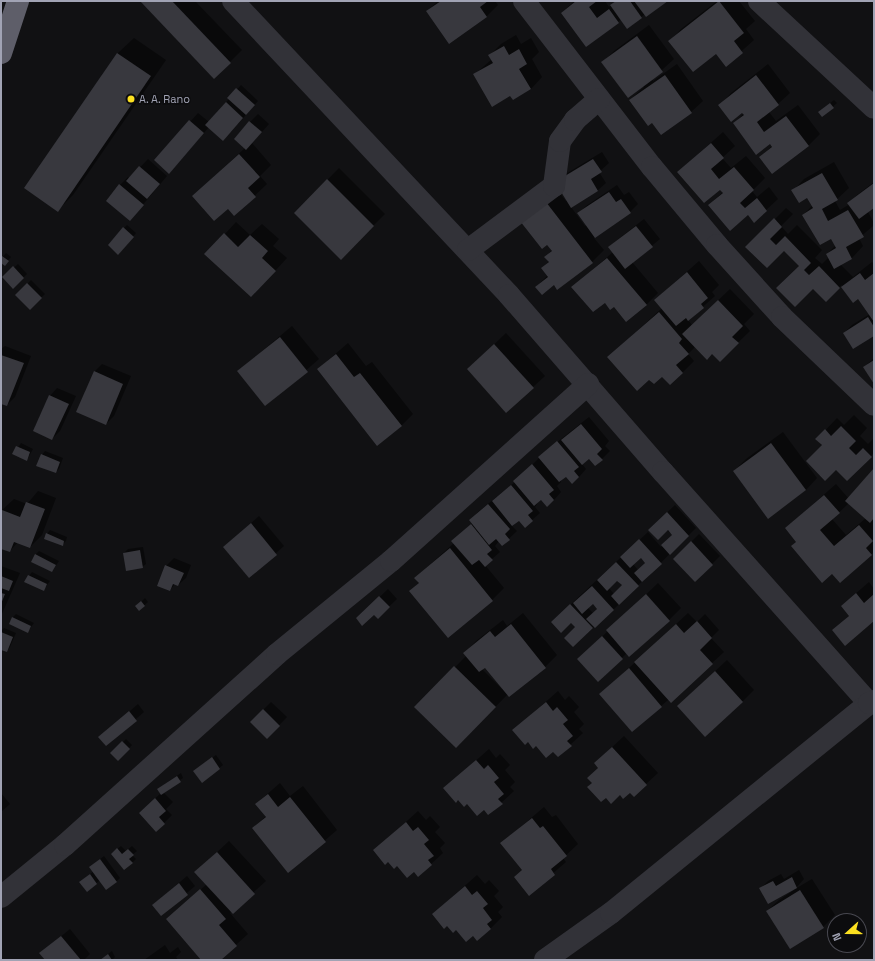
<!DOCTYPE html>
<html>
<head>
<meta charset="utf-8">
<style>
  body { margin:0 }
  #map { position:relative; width:875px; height:961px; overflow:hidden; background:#111113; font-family:"Space Grotesk",sans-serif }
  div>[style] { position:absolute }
  .shadow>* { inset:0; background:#0007 }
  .building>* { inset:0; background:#38383e }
  .minor>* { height:22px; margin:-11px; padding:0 11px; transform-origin:11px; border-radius:11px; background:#323238 }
  .highway>* { height:22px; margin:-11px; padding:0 11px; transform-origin:11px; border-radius:11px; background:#5e5e69 }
  .dots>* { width:11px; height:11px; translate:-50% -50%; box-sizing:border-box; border:2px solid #0c0c0e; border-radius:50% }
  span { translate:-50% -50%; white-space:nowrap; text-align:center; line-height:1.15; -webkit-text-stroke:3px #0c0c0e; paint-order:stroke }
  .poi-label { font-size:11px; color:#a1a3b4 }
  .left { translate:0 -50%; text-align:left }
  .frame { position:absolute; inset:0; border:2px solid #a1a3b4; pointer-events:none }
  .north { position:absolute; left:827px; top:913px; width:40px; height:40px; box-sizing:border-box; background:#0c0c0e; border:1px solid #484850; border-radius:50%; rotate:249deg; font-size:11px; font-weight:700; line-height:16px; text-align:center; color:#a1a3b4 }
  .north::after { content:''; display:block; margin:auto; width:14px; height:18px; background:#fce020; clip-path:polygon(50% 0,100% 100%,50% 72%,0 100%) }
</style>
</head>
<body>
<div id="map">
  <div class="shadow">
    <div style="clip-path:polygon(141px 1px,195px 1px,242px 50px,214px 78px)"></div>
    <div style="clip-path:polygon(438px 1px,495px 1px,498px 5px,486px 17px,427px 11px)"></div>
    <div style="clip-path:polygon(574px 1px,605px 1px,609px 7px,616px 1px,667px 1px,645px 14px,627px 28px,621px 19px,618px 22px,562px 13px)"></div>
    <div style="clip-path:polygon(717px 1px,739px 1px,755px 21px,746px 29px,754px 40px,726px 65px,716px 53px,670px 41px,681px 29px)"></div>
    <div style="clip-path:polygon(649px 25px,674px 59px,652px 79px,653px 81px,677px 64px,703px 101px,691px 112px,652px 122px,630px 100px,644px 87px,603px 62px,614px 51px)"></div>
    <div style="clip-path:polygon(516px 35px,521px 44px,531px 38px,539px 52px,532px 59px,542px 77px,531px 89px,510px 95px,474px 75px,492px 59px,490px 55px,501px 44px)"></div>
    <div style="clip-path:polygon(134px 38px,166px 60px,73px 195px,58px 210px,26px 188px,118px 53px)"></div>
    <div style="clip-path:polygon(768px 64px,790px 93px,769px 112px,776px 121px,798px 105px,820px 134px,808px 146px,761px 157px,772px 146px,770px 143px,734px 124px,744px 113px,720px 105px,731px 93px)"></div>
    <div style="clip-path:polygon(241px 85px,258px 101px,231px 132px,209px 127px,177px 164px,156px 160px,198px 113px,209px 122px)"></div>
    <div style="clip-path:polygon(834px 100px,837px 103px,822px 116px,823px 109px)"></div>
    <div style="clip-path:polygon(258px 114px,269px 124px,252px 143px,271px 165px,260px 176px,267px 184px,234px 215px,228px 207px,193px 196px,245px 148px,250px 122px)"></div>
    <div style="clip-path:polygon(723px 132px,735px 146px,722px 158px,731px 168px,746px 156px,765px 178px,752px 191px,757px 197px,769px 187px,778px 199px,754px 221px,748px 214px,709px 205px,723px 192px,720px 188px,678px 172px)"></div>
    <div style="clip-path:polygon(602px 152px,609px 163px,599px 172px,606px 183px,598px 190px,571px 207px,585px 226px,587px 225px,579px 213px,586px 206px,617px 185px,624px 195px,629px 192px,638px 204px,630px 212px,594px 238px,604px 250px,592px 262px,554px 284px,536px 287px,548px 275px,543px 268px,549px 261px,546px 257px,552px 250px,522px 221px,558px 191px,566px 201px,567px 200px,564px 175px)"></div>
    <div style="clip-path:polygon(148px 159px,167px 176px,130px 220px,120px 185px,128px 177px,129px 179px)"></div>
    <div style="clip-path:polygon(834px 162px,849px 188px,835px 201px,840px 210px,850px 204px,849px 203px,857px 195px,874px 182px,874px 207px,868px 212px,874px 223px,874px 228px,873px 226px,859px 238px,863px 246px,852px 258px,840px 264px,853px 277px,872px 262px,874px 264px,874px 335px,844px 333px,852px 325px,870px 314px,858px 298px,853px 301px,842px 285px,826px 301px,800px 266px,784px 250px,747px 247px,786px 208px,793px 214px,781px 226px,788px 234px,797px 225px,822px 250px,815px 258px,822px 264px,829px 257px,827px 254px,836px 245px,831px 237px,803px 215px,813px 205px,808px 197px,793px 191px,804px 179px)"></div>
    <div style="clip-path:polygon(339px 168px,385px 214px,341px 258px,295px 213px)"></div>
    <div style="clip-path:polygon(644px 219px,660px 239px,632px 262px,658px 293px,646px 305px,614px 306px,573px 287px,613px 252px,609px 247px,617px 240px)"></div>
    <div style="clip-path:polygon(236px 222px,250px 235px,262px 224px,279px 239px,273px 246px,287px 258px,263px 284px,225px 234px)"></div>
    <div style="clip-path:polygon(127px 225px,136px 233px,122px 250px,124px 228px)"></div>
    <div style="clip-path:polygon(6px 253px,11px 257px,5px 264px,1px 261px,1px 259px)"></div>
    <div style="clip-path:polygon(699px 261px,719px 285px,712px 292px,715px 296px,688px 320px,692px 325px,730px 289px,754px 314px,744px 324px,750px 331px,720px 360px,712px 353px,695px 347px,688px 354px,694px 361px,682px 373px,650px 378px,609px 357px,662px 308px,655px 300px)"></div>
    <div style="clip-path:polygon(18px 264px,27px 274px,13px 288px,3px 278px)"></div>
    <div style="clip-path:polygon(31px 280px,45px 294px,30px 308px,17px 295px)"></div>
    <div style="clip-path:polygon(292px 326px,319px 359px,266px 405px,238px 371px)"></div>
    <div style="clip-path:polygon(506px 333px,545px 376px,533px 387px,480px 358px)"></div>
    <div style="clip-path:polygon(348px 343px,366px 366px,372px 362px,413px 414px,401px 426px,318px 369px)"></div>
    <div style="clip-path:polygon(5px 346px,31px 356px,15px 397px,7px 405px,1px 403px,1px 349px)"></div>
    <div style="clip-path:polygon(874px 358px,874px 382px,864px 367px)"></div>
    <div style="clip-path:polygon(102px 364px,131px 376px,114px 416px,106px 424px,94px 372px)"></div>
    <div style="clip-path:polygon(57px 388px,76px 396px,60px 431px,52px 439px,50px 396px)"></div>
    <div style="clip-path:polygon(854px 415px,867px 428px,860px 436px,868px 444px,874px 438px,874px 453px,847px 480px,817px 439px,837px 418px,844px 425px)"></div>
    <div style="clip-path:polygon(589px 417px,609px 441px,605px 446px,610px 451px,602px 459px,589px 458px,582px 464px,586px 469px,579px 477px,566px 475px,560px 480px,561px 482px,557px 486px,561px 492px,554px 500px,541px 498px,535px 507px,540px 513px,532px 520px,519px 519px,512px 526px,517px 531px,502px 545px,499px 541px,495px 546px,500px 552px,485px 565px,504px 588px,492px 600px,419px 583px,415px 578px,454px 543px,452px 541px,472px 523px,470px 520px,478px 512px,515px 482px,547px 450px)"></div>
    <div style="clip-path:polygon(783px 432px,817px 478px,806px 490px,734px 471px,746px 459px)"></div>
    <div style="clip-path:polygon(21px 443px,33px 449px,27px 460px,14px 454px)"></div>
    <div style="clip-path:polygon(45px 451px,63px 458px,59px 469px,55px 472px,42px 455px)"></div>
    <div style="clip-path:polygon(evenodd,874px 470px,874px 552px,841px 582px,797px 541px,786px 528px,836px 484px,849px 499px,874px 470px,849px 503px,866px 518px,846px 535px,832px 519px,849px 503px)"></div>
    <div style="clip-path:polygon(38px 491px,56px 498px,42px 535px,30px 547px,18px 542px,10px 551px,1px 548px,1px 511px,14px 499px,27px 504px)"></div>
    <div style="clip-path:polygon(evenodd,675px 505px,696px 528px,614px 609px,573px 646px,576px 627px,571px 621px,552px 622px,648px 532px,661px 547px,673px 535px,657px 522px,675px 505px,641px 557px,646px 562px,638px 570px,633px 564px,641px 557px,675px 505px,617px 579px,623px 585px,614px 594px,609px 588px,617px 579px,675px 505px,593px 603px,598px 609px,593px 613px,588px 608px,593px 603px)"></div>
    <div style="clip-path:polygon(259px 516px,284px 546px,249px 577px,224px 547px)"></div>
    <div style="clip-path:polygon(50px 530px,67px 537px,66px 541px,62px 545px,47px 534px)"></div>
    <div style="clip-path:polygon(699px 534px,720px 556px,695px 581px,674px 559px)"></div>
    <div style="clip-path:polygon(143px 547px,146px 564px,142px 567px,124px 553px,128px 549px)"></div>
    <div style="clip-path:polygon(39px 551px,59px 561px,52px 571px,35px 555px)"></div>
    <div style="clip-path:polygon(174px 558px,191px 565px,186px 578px,178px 585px,175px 584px,170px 590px,166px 566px)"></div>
    <div style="clip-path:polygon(1px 566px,20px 573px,1px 616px)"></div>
    <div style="clip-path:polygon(32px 572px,50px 581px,43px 590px,29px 576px)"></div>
    <div style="clip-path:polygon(869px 582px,874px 589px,874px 620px,834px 630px,850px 615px,854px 595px)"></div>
    <div style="clip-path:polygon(658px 583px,681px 608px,669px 620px,627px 653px,598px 681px,586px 652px)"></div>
    <div style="clip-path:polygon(388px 589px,397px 599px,378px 617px,374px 613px,365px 611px)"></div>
    <div style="clip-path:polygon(145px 598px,148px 602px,139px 610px,140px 603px)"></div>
    <div style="clip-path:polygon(evenodd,523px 613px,557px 655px,545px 667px,508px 694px,456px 747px,416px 707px,467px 655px,465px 653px,476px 641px,503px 620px,507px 626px,523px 613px,485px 666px,503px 688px,502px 689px,482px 669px,485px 666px)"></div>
    <div style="clip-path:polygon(688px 613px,697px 622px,705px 614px,719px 630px,711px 638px,724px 652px,712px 663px,661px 706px,601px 694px)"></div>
    <div style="clip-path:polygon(16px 614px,34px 623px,27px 632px,12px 618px)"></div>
    <div style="clip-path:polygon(4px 628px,16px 633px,10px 647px,7px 651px,1px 649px,1px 631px)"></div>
    <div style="clip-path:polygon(727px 660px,754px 690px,742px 702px,678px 706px)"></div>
    <div style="clip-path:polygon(558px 691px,565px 700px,569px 696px,579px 707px,574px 712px,584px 724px,579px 729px,583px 733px,558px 756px,553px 751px,528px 741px,514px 730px)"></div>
    <div style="clip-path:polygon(271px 702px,287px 717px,267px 738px,251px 722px)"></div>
    <div style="clip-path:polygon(138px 704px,144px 712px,106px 745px,100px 737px)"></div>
    <div style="clip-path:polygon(624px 736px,658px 773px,634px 795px,630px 791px,606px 796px,593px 782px,607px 752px)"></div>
    <div style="clip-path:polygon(126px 739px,132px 745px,118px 760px,112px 753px)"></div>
    <div style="clip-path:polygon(489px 749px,496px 758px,500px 754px,510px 765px,505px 770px,515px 782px,510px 787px,514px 791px,489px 814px,484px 809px,467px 803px,445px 788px)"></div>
    <div style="clip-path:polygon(216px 755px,223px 765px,202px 782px,198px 768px)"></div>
    <div style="clip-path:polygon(181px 773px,183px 778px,163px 792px,173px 802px,166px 809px,172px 815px,157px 830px,148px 805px,161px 793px,158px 789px,162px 786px)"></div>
    <div style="clip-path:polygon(280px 783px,290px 796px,303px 786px,337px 830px,288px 872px,253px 828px,266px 816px,256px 804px)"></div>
    <div style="clip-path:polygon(1px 793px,10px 804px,1px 812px)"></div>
    <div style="clip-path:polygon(544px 807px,552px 817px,556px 815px,578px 844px,563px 858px,566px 862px,529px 894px,523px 869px,502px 843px)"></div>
    <div style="clip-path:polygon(418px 811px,426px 820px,430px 816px,440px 827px,435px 832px,445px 843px,440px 848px,443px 853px,418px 876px,414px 870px,388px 861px,375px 850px)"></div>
    <div style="clip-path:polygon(229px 841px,266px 881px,230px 913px,248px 934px,219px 960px,202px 960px,167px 919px,207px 884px,196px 872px)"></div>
    <div style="clip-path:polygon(121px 846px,126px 851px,132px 846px,137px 851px,132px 855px,136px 859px,132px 863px,116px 850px)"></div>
    <div style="clip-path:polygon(104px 856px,120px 878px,116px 882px,100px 880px,87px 891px,84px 879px,94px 871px,94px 864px)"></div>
    <div style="clip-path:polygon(799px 870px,804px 879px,795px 889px,812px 879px,835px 915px,823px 927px,767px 911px,779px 900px,794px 890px,793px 889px,761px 888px,768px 881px,781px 874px,784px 879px)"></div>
    <div style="clip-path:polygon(477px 875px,485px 884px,489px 880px,499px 891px,494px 896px,503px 907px,498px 912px,502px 917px,490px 929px,473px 934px,447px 925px,433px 914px)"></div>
    <div style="clip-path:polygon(187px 876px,195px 886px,161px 915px,153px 905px)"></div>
    <div style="clip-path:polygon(70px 929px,90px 954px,84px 960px,46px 960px,41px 953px)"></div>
    <div style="clip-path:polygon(165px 945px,170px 953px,178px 947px,181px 952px,176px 957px,178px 960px,144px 960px)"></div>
    <div style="clip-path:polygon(112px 951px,115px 957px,112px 960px,100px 960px)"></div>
  </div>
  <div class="building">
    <div style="clip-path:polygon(140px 1px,172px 1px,231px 63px,214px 79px)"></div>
    <div style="clip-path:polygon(441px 1px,488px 1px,480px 7px,487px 17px,449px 44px,426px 11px)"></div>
    <div style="clip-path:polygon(576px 1px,597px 1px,589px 7px,597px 18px,609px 9px,619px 23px,586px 47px,561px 13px)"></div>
    <div style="clip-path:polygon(616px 1px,630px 1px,642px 18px,627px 29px,610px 5px)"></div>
    <div style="clip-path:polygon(634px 1px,668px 1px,646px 17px)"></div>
    <div style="clip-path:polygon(719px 1px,744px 33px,734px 41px,743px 53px,726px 67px,716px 54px,693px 72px,668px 41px)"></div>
    <div style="clip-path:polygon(637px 36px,663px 72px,628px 98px,601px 62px)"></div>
    <div style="clip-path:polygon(504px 46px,509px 55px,519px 49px,527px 64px,519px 69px,531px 89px,513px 100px,510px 96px,492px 107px,473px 74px,493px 63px,488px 55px)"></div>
    <div style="clip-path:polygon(117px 53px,151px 76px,58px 212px,24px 188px)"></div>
    <div style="clip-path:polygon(665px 75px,692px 113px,661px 135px,652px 123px,648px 126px,629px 100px)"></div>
    <div style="clip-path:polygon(756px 75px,779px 105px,757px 122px,764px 132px,786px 116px,809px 146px,772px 174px,759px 157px,772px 147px,770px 144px,756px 155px,733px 123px,744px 115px,742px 113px,731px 122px,718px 105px)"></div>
    <div style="clip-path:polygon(236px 88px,255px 105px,246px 115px,227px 98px)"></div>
    <div style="clip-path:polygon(226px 102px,243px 118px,223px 141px,205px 125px)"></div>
    <div style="clip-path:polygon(830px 103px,834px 108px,822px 117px,818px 112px)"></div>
    <div style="clip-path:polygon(189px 120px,204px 133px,169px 174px,154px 160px)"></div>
    <div style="clip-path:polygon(249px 121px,262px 132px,246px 150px,234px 139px)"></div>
    <div style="clip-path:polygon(711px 143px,724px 158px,711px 169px,719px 179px,734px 167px,754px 190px,740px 203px,745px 208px,757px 198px,767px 211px,754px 223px,748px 215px,730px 231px,708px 205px,723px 193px,720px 190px,704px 203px,677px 172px)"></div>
    <div style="clip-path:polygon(239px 154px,260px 177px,248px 188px,256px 197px,234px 216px,228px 209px,214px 221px,192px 196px)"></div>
    <div style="clip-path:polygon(593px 159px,602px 172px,591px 179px,598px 191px,571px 208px,555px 182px)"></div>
    <div style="clip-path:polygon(139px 166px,160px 184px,147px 199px,126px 181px)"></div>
    <div style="clip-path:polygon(822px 173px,838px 200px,822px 209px,828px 221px,848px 210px,864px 237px,846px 247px,852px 259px,834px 269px,826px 254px,836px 248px,831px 239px,820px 245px,802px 215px,813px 208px,807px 198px,799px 203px,791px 190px)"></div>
    <div style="clip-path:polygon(327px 179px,374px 226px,341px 260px,294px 213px)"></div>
    <div style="clip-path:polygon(874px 183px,874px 208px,859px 219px,847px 203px)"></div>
    <div style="clip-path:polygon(119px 184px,144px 205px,130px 221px,106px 201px)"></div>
    <div style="clip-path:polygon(609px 192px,616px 202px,621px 199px,631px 213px,595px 238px,577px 213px)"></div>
    <div style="clip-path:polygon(546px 202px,593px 263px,557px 290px,554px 285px,542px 295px,535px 287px,548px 277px,541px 268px,549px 262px,544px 257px,552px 251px,547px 245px,542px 249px,520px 221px)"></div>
    <div style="clip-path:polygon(774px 218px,782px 227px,770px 239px,776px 245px,785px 236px,811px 263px,804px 270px,809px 275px,819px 266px,840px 288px,826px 302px,813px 289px,795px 307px,776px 288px,799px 266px,784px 251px,767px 268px,745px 247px)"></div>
    <div style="clip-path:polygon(636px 226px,653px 247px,625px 269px,608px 247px)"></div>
    <div style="clip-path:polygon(123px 227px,134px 237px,118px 255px,108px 245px)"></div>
    <div style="clip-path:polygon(224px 233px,238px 247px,250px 235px,268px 251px,262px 258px,276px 271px,251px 297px,204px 254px)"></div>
    <div style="clip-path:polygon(2px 256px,9px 261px,5px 266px,1px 263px)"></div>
    <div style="clip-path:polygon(607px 258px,647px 305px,626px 322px,614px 307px,610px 310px,605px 303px,593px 312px,571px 287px)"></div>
    <div style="clip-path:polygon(13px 266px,24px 278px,13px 289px,2px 277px)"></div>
    <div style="clip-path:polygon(687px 272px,708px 298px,701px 304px,704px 308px,688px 321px,686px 318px,676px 326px,654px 300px)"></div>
    <div style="clip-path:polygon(860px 273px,865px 280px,874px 273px,874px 322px,858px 299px,853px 303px,841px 287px)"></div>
    <div style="clip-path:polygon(27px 283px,42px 298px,30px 310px,15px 295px)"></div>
    <div style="clip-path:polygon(718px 300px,743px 326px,732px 337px,739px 343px,720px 362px,712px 354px,707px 360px,682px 334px)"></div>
    <div style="clip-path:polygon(659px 312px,682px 339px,679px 343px,689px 354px,676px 365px,683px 373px,670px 385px,662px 377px,654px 384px,649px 380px,637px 391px,607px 357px)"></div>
    <div style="clip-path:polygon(868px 317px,874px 327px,874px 336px,853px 349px,843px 333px)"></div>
    <div style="clip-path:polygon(280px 337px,308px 372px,265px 406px,237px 371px)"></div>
    <div style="clip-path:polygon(494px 344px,534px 388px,506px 413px,467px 369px)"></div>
    <div style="clip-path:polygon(336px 354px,354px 377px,360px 373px,402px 426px,377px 446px,317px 369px)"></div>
    <div style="clip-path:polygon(1px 355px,24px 363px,7px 406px,1px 404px)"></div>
    <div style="clip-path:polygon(874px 360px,874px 384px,863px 367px)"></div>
    <div style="clip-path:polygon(94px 371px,123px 384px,106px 425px,76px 412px)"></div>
    <div style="clip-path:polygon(49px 395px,69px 404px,52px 440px,33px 431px)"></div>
    <div style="clip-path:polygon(581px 424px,602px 449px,597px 454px,603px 460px,595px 466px,589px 459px,582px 465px,561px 440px)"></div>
    <div style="clip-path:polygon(841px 426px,856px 441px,849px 448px,856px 455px,863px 448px,872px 457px,847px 481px,836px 470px,825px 481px,806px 461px,822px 445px,815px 439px,825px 429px,831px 436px)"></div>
    <div style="clip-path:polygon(557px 441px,579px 467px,574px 471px,579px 477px,572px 484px,566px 477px,559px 482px,538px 457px)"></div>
    <div style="clip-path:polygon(771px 443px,806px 490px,768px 519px,733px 471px)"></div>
    <div style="clip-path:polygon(16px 446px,30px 452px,27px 461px,12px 454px)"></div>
    <div style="clip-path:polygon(41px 454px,60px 462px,56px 473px,36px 466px)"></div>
    <div style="clip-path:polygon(532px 464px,554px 490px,549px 494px,554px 500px,547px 507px,541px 500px,534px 506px,513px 481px)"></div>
    <div style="clip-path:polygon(874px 468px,874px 518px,870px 523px,845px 501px)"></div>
    <div style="clip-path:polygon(511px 485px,533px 511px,528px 515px,533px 521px,525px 528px,519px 521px,512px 526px,492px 501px)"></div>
    <div style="clip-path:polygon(824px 495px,840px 513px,820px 530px,834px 546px,859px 525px,873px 541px,866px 548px,872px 555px,840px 583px,832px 574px,822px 583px,791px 546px,796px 542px,785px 528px)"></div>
    <div style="clip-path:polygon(26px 502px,45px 509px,30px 548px,14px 542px,10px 552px,1px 549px,2px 510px,20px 517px)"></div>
    <div style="clip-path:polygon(488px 504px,510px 529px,505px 534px,510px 540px,502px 546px,496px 539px,489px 545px,469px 520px)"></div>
    <div style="clip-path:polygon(667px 512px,689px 536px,670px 555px,661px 545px,672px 535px,668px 530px,658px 540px,648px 530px)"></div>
    <div style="clip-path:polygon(251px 523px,277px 555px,249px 578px,223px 547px)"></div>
    <div style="clip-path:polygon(471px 524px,492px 550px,487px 554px,493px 560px,485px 567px,479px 560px,472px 565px,451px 541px)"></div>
    <div style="clip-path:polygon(46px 533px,64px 541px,63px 546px,44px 539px)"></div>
    <div style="clip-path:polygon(639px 539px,662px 564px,642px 582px,634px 573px,645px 563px,641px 558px,630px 568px,620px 557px)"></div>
    <div style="clip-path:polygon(691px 541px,713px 565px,695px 582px,673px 559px)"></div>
    <div style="clip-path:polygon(450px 548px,493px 601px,448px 638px,409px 591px,419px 583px,414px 578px)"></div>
    <div style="clip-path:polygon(140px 550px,143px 568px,126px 571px,123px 553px)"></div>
    <div style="clip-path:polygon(35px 554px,56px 565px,52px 572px,31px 562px)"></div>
    <div style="clip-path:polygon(616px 562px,639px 586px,619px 605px,611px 596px,622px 585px,617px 581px,607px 591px,597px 580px)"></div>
    <div style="clip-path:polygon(165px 565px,184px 573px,178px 586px,173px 584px,170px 591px,157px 586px)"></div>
    <div style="clip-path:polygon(28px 575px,47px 584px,44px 591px,24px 582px)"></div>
    <div style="clip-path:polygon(1px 576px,13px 581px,9px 591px,1px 588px)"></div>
    <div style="clip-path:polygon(592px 586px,614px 610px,595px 628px,586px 619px,597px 609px,593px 604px,582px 614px,573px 603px)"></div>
    <div style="clip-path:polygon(1px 593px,5px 594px,1px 604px)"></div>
    <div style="clip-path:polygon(856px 593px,864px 603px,874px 594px,874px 621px,845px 646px,832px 630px,849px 616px,841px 606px)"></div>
    <div style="clip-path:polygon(646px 594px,670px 621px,629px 657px,606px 630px)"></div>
    <div style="clip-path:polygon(379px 596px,390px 607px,378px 619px,374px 615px,362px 626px,356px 618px)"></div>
    <div style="clip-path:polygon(141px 601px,145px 606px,139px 611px,135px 606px)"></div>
    <div style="clip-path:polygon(570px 604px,593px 628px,573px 647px,564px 638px,575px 627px,571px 623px,561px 633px,551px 622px)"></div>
    <div style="clip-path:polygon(12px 617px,31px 626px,28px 633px,9px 624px)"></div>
    <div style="clip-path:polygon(697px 621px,712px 638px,700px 650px,713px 664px,671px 703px,634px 662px,676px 624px,684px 633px)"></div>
    <div style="clip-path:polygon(511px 624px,546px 668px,509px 697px,485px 668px,479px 672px,463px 653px,490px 631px,495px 637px)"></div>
    <div style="clip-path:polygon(1px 632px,13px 637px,7px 652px,1px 650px)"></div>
    <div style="clip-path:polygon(602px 636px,623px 659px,598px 682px,577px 659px)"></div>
    <div style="clip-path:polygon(454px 666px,496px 707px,456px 748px,414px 707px)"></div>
    <div style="clip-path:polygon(629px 668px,662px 707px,632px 732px,599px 694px)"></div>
    <div style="clip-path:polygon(715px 671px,743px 702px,705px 737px,677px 706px)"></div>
    <div style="clip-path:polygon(546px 702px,553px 711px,557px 707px,568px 720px,563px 724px,573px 736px,567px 741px,572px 746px,558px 757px,553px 752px,546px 758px,536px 746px,533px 749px,528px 742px,525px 745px,512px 730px)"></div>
    <div style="clip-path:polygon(263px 709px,280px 726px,267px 739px,250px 722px)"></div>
    <div style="clip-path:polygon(129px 711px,137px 721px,106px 746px,98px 737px)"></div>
    <div style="clip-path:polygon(122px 741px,130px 749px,118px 761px,110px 753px)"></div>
    <div style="clip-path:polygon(612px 747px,647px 785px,634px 797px,630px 793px,623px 799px,620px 795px,611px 804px,606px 798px,601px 802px,587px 787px,592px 783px,587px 778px,598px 768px,594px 763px)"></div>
    <div style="clip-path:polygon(212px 757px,220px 769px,202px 783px,193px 771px)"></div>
    <div style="clip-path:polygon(476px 760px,484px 769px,488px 765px,499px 778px,494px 782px,504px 794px,498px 799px,503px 804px,488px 815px,484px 810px,477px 816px,467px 804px,464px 807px,458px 800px,456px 803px,443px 788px)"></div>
    <div style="clip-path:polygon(177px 776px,181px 782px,161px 795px,157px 789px)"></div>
    <div style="clip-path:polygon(268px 794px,278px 807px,290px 797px,326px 842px,288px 873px,252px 828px,266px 817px,255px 804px)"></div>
    <div style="clip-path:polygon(155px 798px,166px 811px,159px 817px,165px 824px,156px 832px,139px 813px)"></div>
    <div style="clip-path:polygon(532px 818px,540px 828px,543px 826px,567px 856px,551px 869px,555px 875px,529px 896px,514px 877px,522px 870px,500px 843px)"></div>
    <div style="clip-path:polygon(406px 822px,413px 831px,418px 827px,429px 840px,424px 844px,434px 856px,428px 860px,432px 865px,418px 877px,414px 872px,407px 878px,397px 866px,394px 869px,388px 862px,385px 865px,373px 850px)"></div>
    <div style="clip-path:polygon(117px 848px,122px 854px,128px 849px,134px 855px,129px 859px,133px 863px,124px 870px,111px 854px)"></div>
    <div style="clip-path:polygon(217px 852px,255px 894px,233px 914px,194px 872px)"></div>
    <div style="clip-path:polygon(100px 859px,117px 882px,106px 890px,89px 867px)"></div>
    <div style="clip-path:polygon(90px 874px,97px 884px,87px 892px,79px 882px)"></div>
    <div style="clip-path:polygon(792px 877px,797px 888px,768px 904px,759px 888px,773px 881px,776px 886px)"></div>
    <div style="clip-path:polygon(179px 883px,188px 895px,161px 916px,152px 905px)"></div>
    <div style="clip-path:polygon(465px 886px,472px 895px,477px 891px,488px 904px,483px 908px,492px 920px,487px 924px,491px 929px,477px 941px,473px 936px,466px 942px,456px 930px,453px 933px,447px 926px,444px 929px,432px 914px)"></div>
    <div style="clip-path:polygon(200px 889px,226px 919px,219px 925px,237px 946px,221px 960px,201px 960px,166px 919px)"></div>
    <div style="clip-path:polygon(800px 890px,824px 928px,790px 949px,766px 911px)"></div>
    <div style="clip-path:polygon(61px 936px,81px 960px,45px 960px,39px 953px)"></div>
    <div style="clip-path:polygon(108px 954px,112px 960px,100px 960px)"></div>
  </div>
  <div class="minor">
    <div style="left:233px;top:1px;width:403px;rotate:46.8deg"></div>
    <div style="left:509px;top:295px;width:235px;rotate:49deg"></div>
    <div style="left:663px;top:472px;width:310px;rotate:48.3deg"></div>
    <div style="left:524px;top:1px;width:210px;rotate:52.4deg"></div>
    <div style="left:652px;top:167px;width:102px;rotate:50.2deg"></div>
    <div style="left:717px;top:245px;width:97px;rotate:47.9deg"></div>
    <div style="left:782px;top:317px;width:127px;rotate:43.7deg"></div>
    <div style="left:759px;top:1px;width:157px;rotate:42.9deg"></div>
    <div style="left:468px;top:250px;width:107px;rotate:-36.7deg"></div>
    <div style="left:554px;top:186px;width:45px;rotate:-82.4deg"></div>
    <div style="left:560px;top:141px;width:26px;rotate:-54deg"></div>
    <div style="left:575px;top:120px;width:32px;rotate:-41deg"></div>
    <div style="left:1px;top:897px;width:82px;rotate:-39.1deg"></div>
    <div style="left:65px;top:845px;width:285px;rotate:-42deg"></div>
    <div style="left:277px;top:654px;width:147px;rotate:-39.2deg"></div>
    <div style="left:391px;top:561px;width:265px;rotate:-41.9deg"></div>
    <div style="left:545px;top:960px;width:81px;rotate:-35.5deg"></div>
    <div style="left:611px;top:913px;width:333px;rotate:-39.1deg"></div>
    <div style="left:869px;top:703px;width:5px;rotate:-22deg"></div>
  </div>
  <div class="highway">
    <div style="left:1px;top:53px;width:55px;rotate:-71.9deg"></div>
  </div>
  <div class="dots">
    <div style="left:131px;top:99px;background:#fce020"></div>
  </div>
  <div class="poi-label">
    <span class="left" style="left:139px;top:99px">A. A. Rano</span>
  </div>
  <div class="frame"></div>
  <div class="north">N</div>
</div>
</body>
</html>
